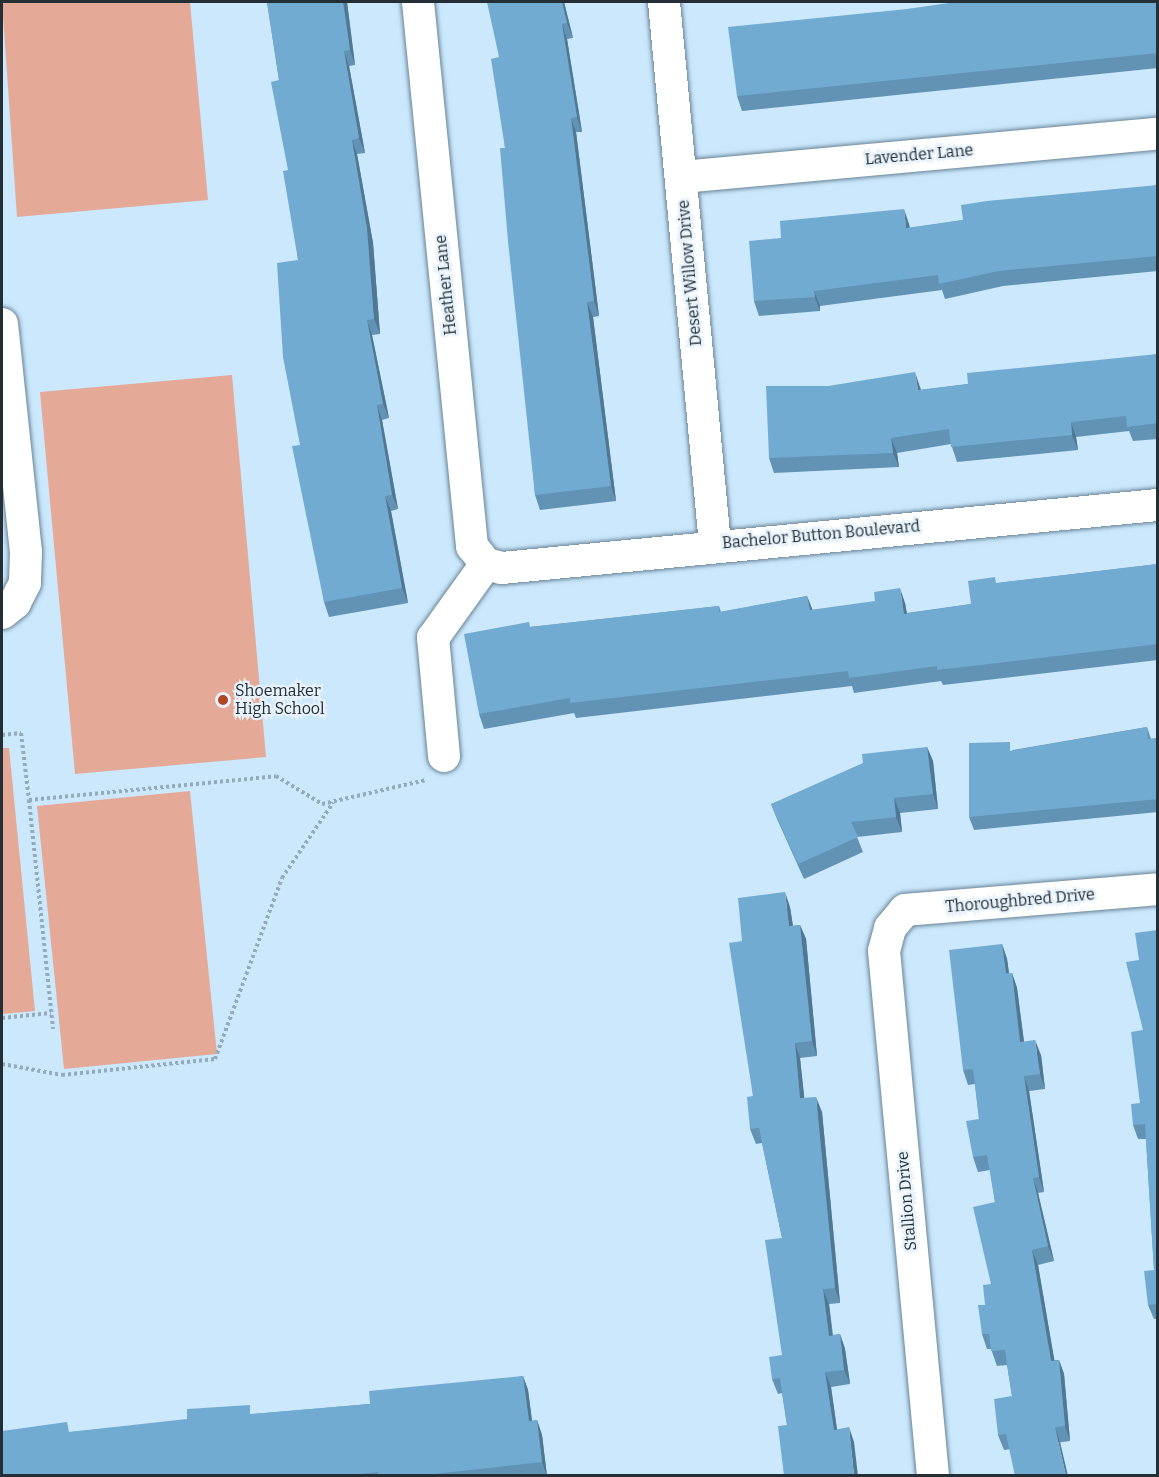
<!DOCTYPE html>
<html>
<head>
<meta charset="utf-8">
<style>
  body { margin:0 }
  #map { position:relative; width:1159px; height:1477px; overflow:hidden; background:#cbe8fd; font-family:Bitter,serif }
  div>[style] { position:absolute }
  .green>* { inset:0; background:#e4aa97 }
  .path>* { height:4px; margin-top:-2px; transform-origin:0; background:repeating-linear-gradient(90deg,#94abbb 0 3px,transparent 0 6px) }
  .roads { filter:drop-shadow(0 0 2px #698396) drop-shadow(0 0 2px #698396) }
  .minor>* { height:32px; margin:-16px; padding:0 16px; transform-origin:16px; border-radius:16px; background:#fff }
  .wall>* { inset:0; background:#6293b5 }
  .shaded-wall>* { inset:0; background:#507893 }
  .building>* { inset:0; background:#72abd2 }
  .dots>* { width:16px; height:16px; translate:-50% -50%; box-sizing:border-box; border:3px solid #e7f2fb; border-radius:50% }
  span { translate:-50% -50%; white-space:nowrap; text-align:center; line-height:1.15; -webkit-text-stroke:4.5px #e7f2fb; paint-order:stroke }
  .street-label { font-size:16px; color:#232e35 }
  .poi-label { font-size:16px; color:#232e35 }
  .left { translate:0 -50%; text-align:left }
  .frame { position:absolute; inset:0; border:3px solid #232e35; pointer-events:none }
</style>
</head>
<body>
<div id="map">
  <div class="green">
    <div style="clip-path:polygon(2px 2px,190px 2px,208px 200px,17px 217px)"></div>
    <div style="clip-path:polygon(232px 375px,266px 757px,75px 774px,40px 392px)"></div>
    <div style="clip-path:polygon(2px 748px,9px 748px,35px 1011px,2px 1014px)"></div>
    <div style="clip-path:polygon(190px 791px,217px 1054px,64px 1069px,37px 806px)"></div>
  </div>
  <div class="path">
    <div style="left:2px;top:735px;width:19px;rotate:-6deg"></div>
    <div style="left:21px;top:733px;width:67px;rotate:83.2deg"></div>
    <div style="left:29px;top:800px;width:248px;rotate:-5.5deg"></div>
    <div style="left:276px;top:776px;width:54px;rotate:31.3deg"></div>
    <div style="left:322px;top:804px;width:107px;rotate:-13deg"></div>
    <div style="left:29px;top:800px;width:230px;rotate:84deg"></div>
    <div style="left:2px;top:1018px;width:49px;rotate:-5.8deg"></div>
    <div style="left:2px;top:1064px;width:61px;rotate:10.4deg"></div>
    <div style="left:62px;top:1075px;width:154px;rotate:-6deg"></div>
    <div style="left:215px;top:1059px;width:193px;rotate:-69.7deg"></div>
    <div style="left:282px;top:878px;width:91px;rotate:-55.8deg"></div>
  </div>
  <div class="roads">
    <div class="minor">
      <div style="left:418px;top:2px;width:547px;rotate:84.33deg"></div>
      <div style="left:472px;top:546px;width:23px;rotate:52deg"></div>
      <div style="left:664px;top:2px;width:545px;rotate:84.63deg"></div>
      <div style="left:681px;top:177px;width:479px;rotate:-5.2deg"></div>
      <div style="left:2px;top:324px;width:229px;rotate:84deg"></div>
      <div style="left:26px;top:552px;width:31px;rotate:92deg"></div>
      <div style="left:25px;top:583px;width:22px;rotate:117deg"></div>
      <div style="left:15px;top:603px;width:16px;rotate:142deg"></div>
      <div style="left:486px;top:564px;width:16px;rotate:14deg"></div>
      <div style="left:502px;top:568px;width:659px;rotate:-5.49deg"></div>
      <div style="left:444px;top:756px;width:119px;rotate:-95.3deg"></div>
      <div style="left:433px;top:638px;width:91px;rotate:-54.4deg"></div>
      <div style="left:933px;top:1476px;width:527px;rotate:-95.33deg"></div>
      <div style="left:884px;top:951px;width:24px;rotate:-75deg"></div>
      <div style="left:890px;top:928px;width:23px;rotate:-50deg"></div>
      <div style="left:905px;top:910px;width:254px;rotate:-4.7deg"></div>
    </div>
  </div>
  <div class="wall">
    <div style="clip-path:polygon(267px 2px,347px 2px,355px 65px,349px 66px,365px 153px,357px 154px,373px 243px,380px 334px,372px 335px,389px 418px,382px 420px,398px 509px,391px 511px,408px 603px,329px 617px,324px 602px,300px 445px,298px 260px,279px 80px)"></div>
    <div style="clip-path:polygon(564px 2px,573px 38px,567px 39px,582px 132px,576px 132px,599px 316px,593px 317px,616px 501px,540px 510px,535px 495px,505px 148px,499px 57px)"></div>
    <div style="clip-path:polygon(1158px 2px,1158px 68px,742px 111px,737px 96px,907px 9px)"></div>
    <div style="clip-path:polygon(1158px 185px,1158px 271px,1003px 286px,945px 299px,942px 290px,820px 306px,820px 311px,759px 316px,754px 301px,781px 238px,909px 224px,910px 228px,963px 220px)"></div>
    <div style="clip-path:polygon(1158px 354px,1158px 439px,1133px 441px,1129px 431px,1076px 437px,1078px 450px,957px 462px,951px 444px,897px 453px,899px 467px,774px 473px,769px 458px,920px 387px,921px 390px,968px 384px)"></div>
    <div style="clip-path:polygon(1158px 564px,1158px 660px,943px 685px,941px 681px,854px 693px,852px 686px,576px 718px,574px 713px,484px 729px,479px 714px,530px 627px,719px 606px,721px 612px,807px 596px,812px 610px,905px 603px,907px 613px,971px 604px,998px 583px)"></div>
    <div style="clip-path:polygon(1147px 727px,1151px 739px,1158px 738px,1158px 812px,974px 830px,969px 817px,1013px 750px)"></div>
    <div style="clip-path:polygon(927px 747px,933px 761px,938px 809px,900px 813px,902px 832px,857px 837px,863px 852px,804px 879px,777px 819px,771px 804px)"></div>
    <div style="clip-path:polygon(790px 907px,793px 926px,800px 925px,806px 939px,817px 1056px,800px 1058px,804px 1098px,822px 1112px,840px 1303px,829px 1304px,833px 1335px,840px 1334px,845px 1349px,850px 1384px,831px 1387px,837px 1429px,854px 1442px,787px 1425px,782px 1393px,778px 1394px,772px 1379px,782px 1355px,782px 1238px,762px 1143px,756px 1144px,750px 1129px,753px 1096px,742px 941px)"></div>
    <div style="clip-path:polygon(1158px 930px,1158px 1319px,1154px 1319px,1148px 1305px,1154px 1270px,1146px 1139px,1138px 1139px,1133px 1125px,1140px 1103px,1143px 1030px,1139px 960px)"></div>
    <div style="clip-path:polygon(1002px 944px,1007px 959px,1009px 973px,1012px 973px,1017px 988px,1024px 1042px,1041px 1055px,1045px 1089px,1029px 1091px,1044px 1192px,1038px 1193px,1054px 1261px,1038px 1265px,1054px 1360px,1059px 1360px,1064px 1374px,1070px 1441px,1004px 1450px,998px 1435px,1012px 1396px,1007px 1365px,997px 1366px,991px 1349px,987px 1349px,982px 1334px,985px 1305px,991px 1284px,995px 1202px,990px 1170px,978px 1172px,973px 1157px,979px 1119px,975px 1084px,968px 1085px,963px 1070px)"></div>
    <div style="clip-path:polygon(523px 1376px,528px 1390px,532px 1421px,537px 1420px,542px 1435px,547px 1476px,2px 1476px,71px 1432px,253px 1414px,370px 1404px)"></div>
  </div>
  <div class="shaded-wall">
    <div style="clip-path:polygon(343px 2px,347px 2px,355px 65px,350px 50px)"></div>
    <div style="clip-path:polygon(562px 2px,564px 2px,573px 38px,567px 23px)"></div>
    <div style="clip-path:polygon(562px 24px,567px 39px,582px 132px,577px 117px)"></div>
    <div style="clip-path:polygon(344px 51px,349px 66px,365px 153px,359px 138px)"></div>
    <div style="clip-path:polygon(571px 118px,576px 132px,599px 316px,594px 301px)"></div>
    <div style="clip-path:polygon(352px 140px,357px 154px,373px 243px,380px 334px,374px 319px)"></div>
    <div style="clip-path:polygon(904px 209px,909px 224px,911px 243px,906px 228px)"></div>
    <div style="clip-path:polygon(814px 291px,820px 306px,820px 311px,815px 297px)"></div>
    <div style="clip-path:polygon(587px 302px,593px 317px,616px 501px,611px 486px)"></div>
    <div style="clip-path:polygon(367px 320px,372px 335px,389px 418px,383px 404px)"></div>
    <div style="clip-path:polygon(915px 372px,920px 387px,923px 405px,918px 390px)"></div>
    <div style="clip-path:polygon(377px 405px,382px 420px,398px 509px,392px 495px)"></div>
    <div style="clip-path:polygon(1071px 422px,1076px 437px,1078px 450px,1072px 435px)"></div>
    <div style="clip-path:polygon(891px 438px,897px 453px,899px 467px,893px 453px)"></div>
    <div style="clip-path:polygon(385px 496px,391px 511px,408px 603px,402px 588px)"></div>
    <div style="clip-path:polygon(900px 588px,905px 603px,909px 628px,904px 614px)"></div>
    <div style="clip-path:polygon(807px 596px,813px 611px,810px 610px)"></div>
    <div style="clip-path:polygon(927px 747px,933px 761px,938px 809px,933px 794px)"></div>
    <div style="clip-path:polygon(894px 798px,900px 813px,902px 832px,896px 817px)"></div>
    <div style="clip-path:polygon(785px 892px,790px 907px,795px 941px,789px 926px)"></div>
    <div style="clip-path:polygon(800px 925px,806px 939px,817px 1056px,812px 1041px)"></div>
    <div style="clip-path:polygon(1002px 944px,1007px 959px,1011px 988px,1006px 973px)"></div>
    <div style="clip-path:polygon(1012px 973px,1017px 988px,1026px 1057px,1020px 1042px)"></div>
    <div style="clip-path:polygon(1035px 1040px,1041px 1055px,1045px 1089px,1040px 1074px)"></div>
    <div style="clip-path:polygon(795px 1043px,800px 1058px,806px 1113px,800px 1098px)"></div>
    <div style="clip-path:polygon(1024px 1076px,1029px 1091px,1044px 1192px,1039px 1177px)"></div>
    <div style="clip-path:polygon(816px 1097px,822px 1112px,840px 1303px,835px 1288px)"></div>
    <div style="clip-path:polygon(1033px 1178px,1038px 1193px,1054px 1261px,1048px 1246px)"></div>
    <div style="clip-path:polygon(1032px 1250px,1038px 1265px,1057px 1375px,1051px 1361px)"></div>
    <div style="clip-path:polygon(823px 1289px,829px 1304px,834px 1350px,829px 1336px)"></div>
    <div style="clip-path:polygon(840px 1334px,845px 1349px,850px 1384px,844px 1370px)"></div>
    <div style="clip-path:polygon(1059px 1360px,1064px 1374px,1070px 1441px,1065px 1426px)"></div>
    <div style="clip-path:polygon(825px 1372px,831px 1387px,839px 1444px,834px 1430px)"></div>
    <div style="clip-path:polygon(523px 1376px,528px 1390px,534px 1436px,529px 1421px)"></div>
    <div style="clip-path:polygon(537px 1420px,542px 1435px,547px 1476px,542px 1462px)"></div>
    <div style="clip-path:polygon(849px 1427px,854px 1442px,858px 1476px,854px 1476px)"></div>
    <div style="clip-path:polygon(1055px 1427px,1060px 1442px,1068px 1476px,1066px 1476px)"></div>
  </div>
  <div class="building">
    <div style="clip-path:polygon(267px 2px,343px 2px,350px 50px,344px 51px,359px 138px,352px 140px,367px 228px,374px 319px,367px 320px,383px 404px,377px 405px,392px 495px,385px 496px,402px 588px,324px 602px,292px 446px,300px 445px,283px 357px,277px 263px,298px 260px,283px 171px,288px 170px,271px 82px,279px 80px)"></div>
    <div style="clip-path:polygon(487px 2px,562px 2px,567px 23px,562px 24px,577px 117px,571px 118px,594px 301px,587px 302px,611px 486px,535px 495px,508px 241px,500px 148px,505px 148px,491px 59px,499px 57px)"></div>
    <div style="clip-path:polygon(956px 2px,1158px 2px,1158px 53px,737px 96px,728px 27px,907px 9px)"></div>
    <div style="clip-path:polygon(1158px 185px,1158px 256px,998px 271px,939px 284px,938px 275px,814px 291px,815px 297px,754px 301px,749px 241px,781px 238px,780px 221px,904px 209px,906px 228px,963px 220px,961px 205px,987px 201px)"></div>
    <div style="clip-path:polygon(1158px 354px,1158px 423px,1127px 427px,1126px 416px,1071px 422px,1072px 435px,951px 447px,949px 429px,891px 438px,893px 453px,769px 458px,766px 386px,828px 386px,915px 372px,918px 390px,968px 384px,967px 373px)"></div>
    <div style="clip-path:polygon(1158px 564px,1158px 644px,937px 670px,937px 666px,849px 678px,848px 671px,570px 703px,570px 698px,479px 714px,464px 634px,529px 622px,530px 627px,719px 606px,719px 612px,807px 596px,810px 610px,875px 601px,874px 592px,900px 588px,904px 614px,971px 604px,968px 581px,995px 577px,996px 583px)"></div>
    <div style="clip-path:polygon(1147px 727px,1148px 739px,1158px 738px,1158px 799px,969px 817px,969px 743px,1010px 742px,1010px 751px)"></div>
    <div style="clip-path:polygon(927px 747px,933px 794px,894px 798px,896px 817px,851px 822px,858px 837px,798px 864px,771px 804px,863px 763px,862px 754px)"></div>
    <div style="clip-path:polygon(785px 892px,789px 926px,800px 925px,812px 1041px,795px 1043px,800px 1098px,816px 1097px,835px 1288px,823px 1289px,829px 1336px,840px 1334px,844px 1370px,825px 1372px,834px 1430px,849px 1427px,854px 1476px,784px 1476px,778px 1426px,787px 1425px,780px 1378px,772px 1379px,769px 1357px,782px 1355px,765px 1240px,782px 1238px,759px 1128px,750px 1129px,747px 1097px,753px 1096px,729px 943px,742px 941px,738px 898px)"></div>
    <div style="clip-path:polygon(1158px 930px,1158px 1304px,1148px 1305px,1144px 1271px,1154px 1270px,1145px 1124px,1133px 1125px,1131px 1104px,1140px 1103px,1131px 1032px,1143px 1030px,1126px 962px,1139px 960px,1135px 933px)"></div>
    <div style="clip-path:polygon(1002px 944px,1006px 973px,1012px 973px,1020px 1042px,1035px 1040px,1040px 1074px,1024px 1076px,1039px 1177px,1033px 1178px,1048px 1246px,1032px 1250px,1051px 1361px,1059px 1360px,1065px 1426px,1055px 1427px,1066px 1476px,1015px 1476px,1006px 1434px,998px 1435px,994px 1399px,1012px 1396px,1005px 1350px,991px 1351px,989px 1334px,982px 1334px,978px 1305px,985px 1305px,983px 1285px,991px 1284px,973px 1207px,995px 1202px,987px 1155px,973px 1157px,966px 1121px,979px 1119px,973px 1069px,963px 1070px,949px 950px)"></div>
    <div style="clip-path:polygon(523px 1376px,529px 1421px,537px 1420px,542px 1462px,417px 1476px,378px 1476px,378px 1472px,339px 1476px,2px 1476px,2px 1431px,67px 1422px,69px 1432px,187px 1419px,187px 1409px,250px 1405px,250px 1414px,370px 1404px,369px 1391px)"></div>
  </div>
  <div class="dots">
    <div style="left:223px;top:700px;background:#af4724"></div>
  </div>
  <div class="street-label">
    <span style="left:919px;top:155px;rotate:-5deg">Lavender Lane</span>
    <span style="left:690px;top:273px;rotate:-95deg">Desert Willow Drive</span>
    <span style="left:446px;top:285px;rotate:-96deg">Heather Lane</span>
    <span style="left:821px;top:535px;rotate:-5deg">Bachelor Button Boulevard</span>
    <span style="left:1020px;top:901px;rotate:-5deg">Thoroughbred Drive</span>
    <span style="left:907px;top:1201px;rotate:-95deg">Stallion Drive</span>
  </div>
  <div class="poi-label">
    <span class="left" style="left:235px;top:700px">Shoemaker<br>High School</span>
  </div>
  <div class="frame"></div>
</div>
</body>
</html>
